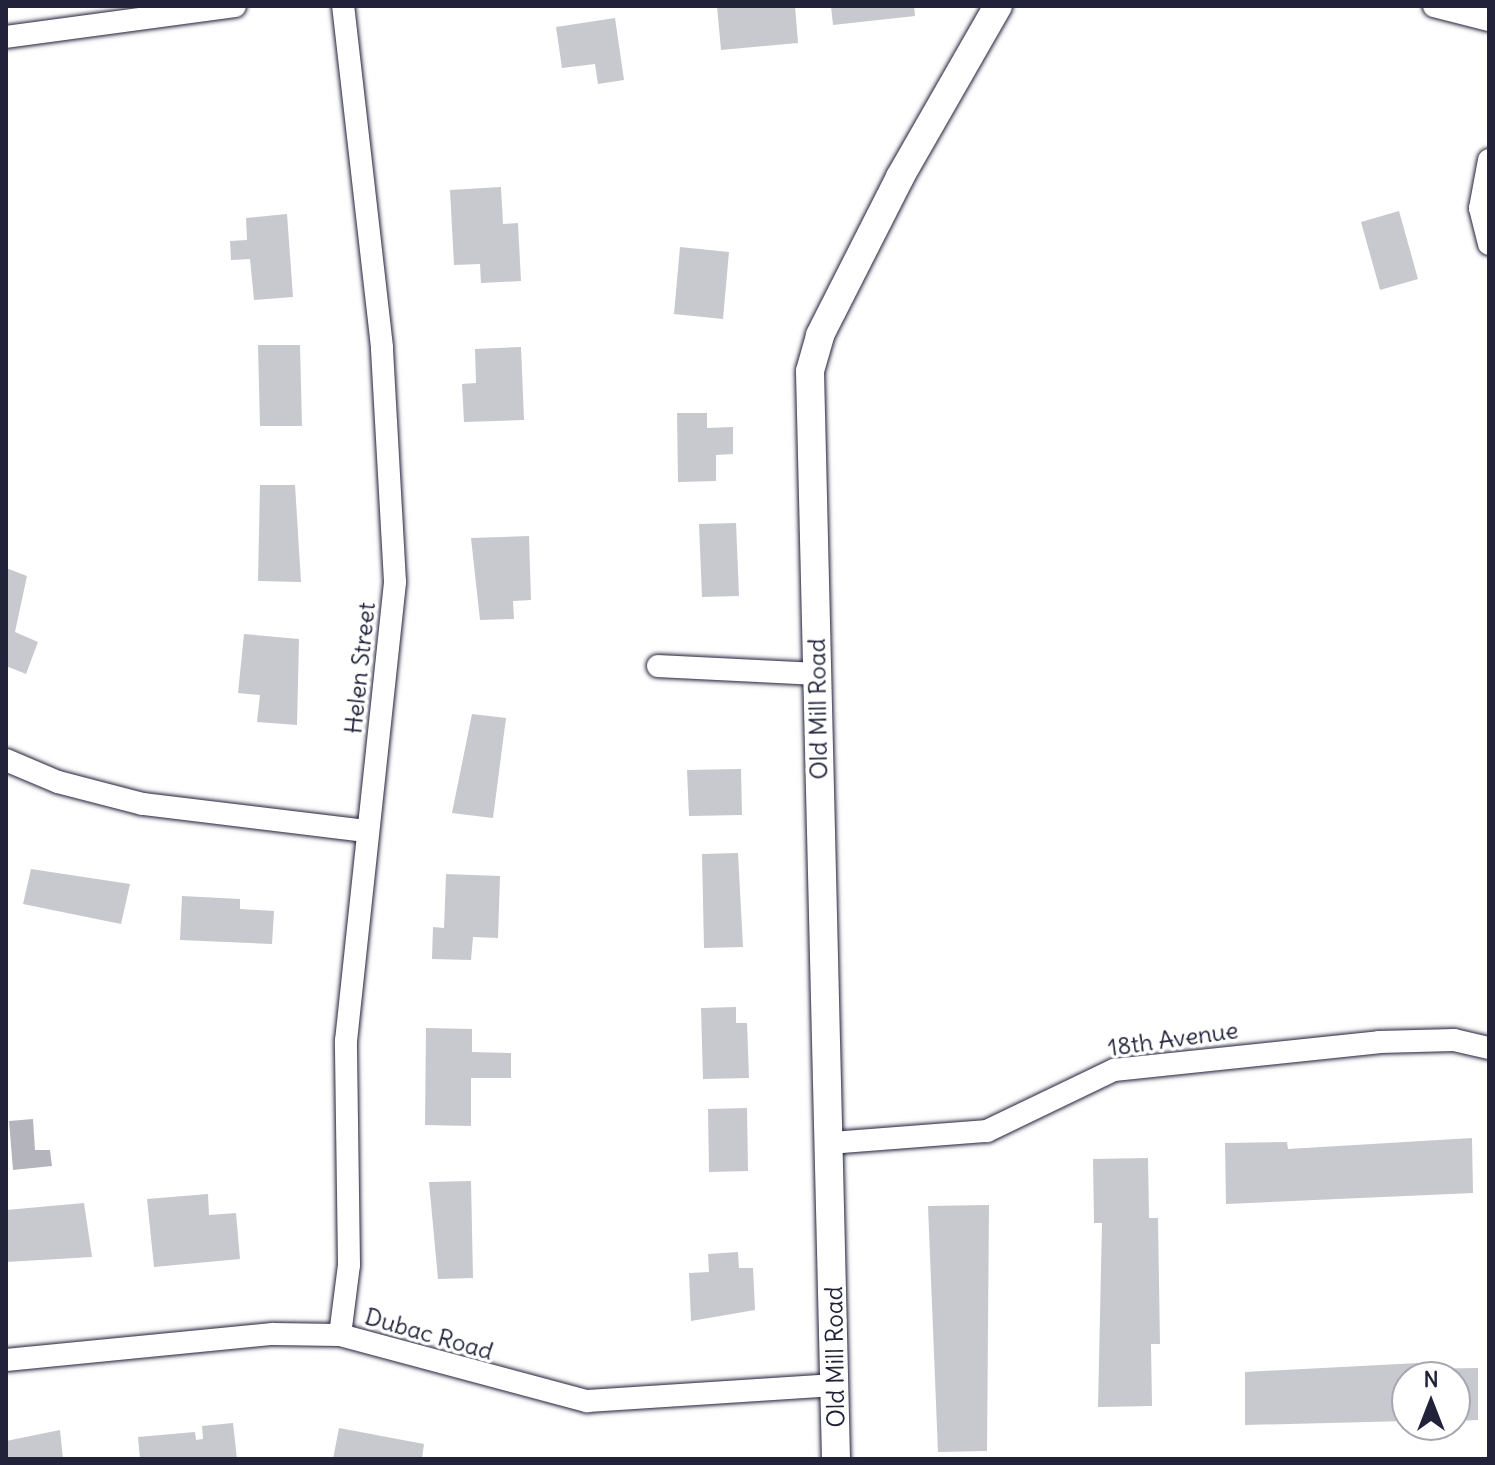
<!DOCTYPE html>
<html>
<head>
<meta charset="utf-8">
<style>
  body { margin:0 }
  #map { position:relative; width:1495px; height:1465px; overflow:hidden; background:#fff; font-family:Delius,sans-serif }
  div>[style] { position:absolute }
  .water>* { inset:0; background:#b4b4bc }
  .building>* { inset:0; background:#c8c8cf }
  .roads { filter:drop-shadow(0 0 2px #22223b) drop-shadow(0 0 2px #22223b) }
  .minor>* { height:22px; margin:-11px; padding:0 11px; transform-origin:11px; border-radius:11px; background:#fff }
  .tertiary>* { height:28px; margin:-14px; padding:0 14px; transform-origin:14px; border-radius:14px; background:#fff }
  span { translate:-50% -50%; white-space:nowrap; text-align:center; line-height:1.15; -webkit-text-stroke:7px #fff; paint-order:stroke }
  .street-label { font-size:24px; color:#22223b }
  .frame { position:absolute; inset:0; border:8px solid #22223b; pointer-events:none }
  .north { position:absolute; left:1391px; top:1361px; width:80px; height:80px; box-sizing:border-box; background:#fff; border:2px solid #a7a7b1; border-radius:50%; rotate:0deg; font-size:22px; font-weight:700; line-height:32px; text-align:center; color:#22223b }
  .north::after { content:''; display:block; margin:auto; width:28px; height:36px; background:#22223b; clip-path:polygon(50% 0,100% 100%,50% 72%,0 100%) }
</style>
</head>
<body>
<div id="map">
  <div class="water">
    <div style="clip-path:polygon(33px 1119px,35px 1150px,50px 1150px,52px 1166px,13px 1170px,9px 1121px)"></div>
  </div>
  <div class="building">
    <div style="clip-path:polygon(717px 6px,795px 6px,798px 43px,721px 50px)"></div>
    <div style="clip-path:polygon(831px 6px,914px 6px,915px 16px,833px 25px)"></div>
    <div style="clip-path:polygon(615px 18px,624px 80px,598px 84px,595px 64px,562px 68px,556px 27px)"></div>
    <div style="clip-path:polygon(501px 187px,503px 224px,518px 223px,521px 281px,481px 283px,480px 264px,454px 265px,450px 190px)"></div>
    <div style="clip-path:polygon(1399px 211px,1418px 279px,1380px 290px,1361px 222px)"></div>
    <div style="clip-path:polygon(287px 214px,293px 297px,254px 300px,250px 259px,231px 260px,230px 241px,247px 240px,246px 218px)"></div>
    <div style="clip-path:polygon(680px 247px,729px 252px,723px 319px,674px 314px)"></div>
    <div style="clip-path:polygon(258px 345px,300px 345px,302px 426px,260px 426px)"></div>
    <div style="clip-path:polygon(521px 347px,524px 420px,464px 422px,462px 384px,476px 383px,475px 349px)"></div>
    <div style="clip-path:polygon(677px 413px,707px 413px,707px 428px,733px 427px,733px 454px,716px 455px,716px 481px,678px 482px)"></div>
    <div style="clip-path:polygon(260px 485px,295px 485px,301px 582px,258px 581px)"></div>
    <div style="clip-path:polygon(736px 523px,739px 596px,702px 597px,699px 524px)"></div>
    <div style="clip-path:polygon(529px 536px,531px 600px,513px 601px,514px 619px,480px 620px,471px 538px)"></div>
    <div style="clip-path:polygon(6px 568px,27px 576px,15px 632px,38px 642px,26px 674px,6px 666px)"></div>
    <div style="clip-path:polygon(244px 634px,299px 639px,297px 725px,257px 722px,260px 695px,238px 693px)"></div>
    <div style="clip-path:polygon(472px 714px,506px 718px,493px 818px,452px 813px)"></div>
    <div style="clip-path:polygon(741px 769px,742px 815px,689px 816px,687px 770px)"></div>
    <div style="clip-path:polygon(738px 853px,743px 947px,704px 948px,702px 854px)"></div>
    <div style="clip-path:polygon(31px 869px,130px 884px,121px 924px,23px 904px)"></div>
    <div style="clip-path:polygon(446px 874px,500px 876px,498px 938px,473px 937px,471px 960px,432px 959px,433px 927px,444px 928px)"></div>
    <div style="clip-path:polygon(182px 896px,240px 899px,240px 909px,274px 911px,272px 944px,180px 940px)"></div>
    <div style="clip-path:polygon(736px 1007px,736px 1023px,747px 1023px,749px 1078px,703px 1079px,701px 1008px)"></div>
    <div style="clip-path:polygon(426px 1028px,472px 1029px,472px 1052px,511px 1053px,511px 1078px,471px 1078px,471px 1126px,425px 1125px)"></div>
    <div style="clip-path:polygon(747px 1108px,748px 1171px,709px 1172px,708px 1109px)"></div>
    <div style="clip-path:polygon(1472px 1138px,1473px 1193px,1226px 1204px,1225px 1143px,1287px 1142px,1288px 1149px)"></div>
    <div style="clip-path:polygon(1148px 1158px,1149px 1218px,1158px 1218px,1160px 1344px,1151px 1344px,1152px 1406px,1098px 1407px,1102px 1223px,1094px 1223px,1093px 1159px)"></div>
    <div style="clip-path:polygon(471px 1181px,473px 1278px,438px 1279px,429px 1182px)"></div>
    <div style="clip-path:polygon(208px 1194px,209px 1215px,236px 1213px,240px 1259px,154px 1267px,147px 1199px)"></div>
    <div style="clip-path:polygon(84px 1203px,92px 1257px,6px 1262px,6px 1210px)"></div>
    <div style="clip-path:polygon(989px 1205px,987px 1451px,938px 1452px,928px 1206px)"></div>
    <div style="clip-path:polygon(738px 1252px,739px 1268px,753px 1268px,755px 1310px,691px 1321px,689px 1273px,709px 1272px,708px 1254px)"></div>
    <div style="clip-path:polygon(1418px 1363px,1418px 1369px,1478px 1368px,1478px 1420px,1455px 1421px,1455px 1377px,1407px 1377px,1407px 1421px,1245px 1425px,1245px 1372px)"></div>
    <div style="clip-path:polygon(233px 1423px,237px 1459px,140px 1459px,138px 1437px,195px 1432px,196px 1440px,203px 1439px,202px 1426px)"></div>
    <div style="clip-path:polygon(339px 1428px,424px 1444px,422px 1459px,333px 1459px)"></div>
    <div style="clip-path:polygon(60px 1430px,63px 1459px,6px 1459px,6px 1441px)"></div>
  </div>
  <div class="roads">
    <div class="minor">
      <div style="left:1434px;top:6px;width:57px;rotate:14.3deg"></div>
      <div style="left:6px;top:37px;width:231px;rotate:-7.7deg"></div>
      <div style="left:1489px;top:160px;width:49px;rotate:100.6deg"></div>
      <div style="left:1480px;top:208px;width:37px;rotate:76deg"></div>
      <div style="left:658px;top:666px;width:159px;rotate:2.9deg"></div>
      <div style="left:6px;top:760px;width:56px;rotate:22.9deg"></div>
      <div style="left:58px;top:782px;width:88px;rotate:14.5deg"></div>
      <div style="left:143px;top:804px;width:226px;rotate:6.9deg"></div>
      <div style="left:830px;top:1143px;width:157px;rotate:-4.4deg"></div>
      <div style="left:987px;top:1131px;width:141px;rotate:-25.7deg"></div>
      <div style="left:1114px;top:1070px;width:266px;rotate:-6deg"></div>
      <div style="left:1379px;top:1042px;width:75px;rotate:-1.5deg"></div>
      <div style="left:1454px;top:1040px;width:36px;rotate:13deg"></div>
      <div style="left:340px;top:1335px;width:71px;rotate:-82.7deg"></div>
      <div style="left:349px;top:1265px;width:224px;rotate:-90.8deg"></div>
      <div style="left:346px;top:1041px;width:462px;rotate:-83.9deg"></div>
      <div style="left:395px;top:582px;width:235px;rotate:-93.2deg"></div>
      <div style="left:382px;top:347px;width:343px;rotate:-96.5deg"></div>
      <div style="left:6px;top:1360px;width:268px;rotate:-5.6deg"></div>
      <div style="left:273px;top:1334px;width:67px;rotate:0.9deg"></div>
      <div style="left:340px;top:1335px;width:256px;rotate:15deg"></div>
      <div style="left:587px;top:1401px;width:249px;rotate:-3.7deg"></div>
    </div>
    <div class="tertiary">
      <div style="left:836px;top:1459px;width:1088px;rotate:-91.37deg"></div>
      <div style="left:810px;top:371px;width:37px;rotate:-74deg"></div>
      <div style="left:820px;top:335px;width:177px;rotate:-63.1deg"></div>
      <div style="left:900px;top:177px;width:197px;rotate:-60.2deg"></div>
    </div>
  </div>
  <div class="street-label">
    <span style="left:360px;top:668px;rotate:-84deg">Helen Street</span>
    <span style="left:818px;top:709px;rotate:-91deg">Old Mill Road</span>
    <span style="left:1173px;top:1039px;rotate:-8deg">18th Avenue</span>
    <span style="left:429px;top:1334px;rotate:16deg">Dubac Road</span>
    <span style="left:835px;top:1357px;rotate:-91deg">Old Mill Road</span>
  </div>
  <div class="frame"></div>
  <div class="north">N</div>
</div>
</body>
</html>
